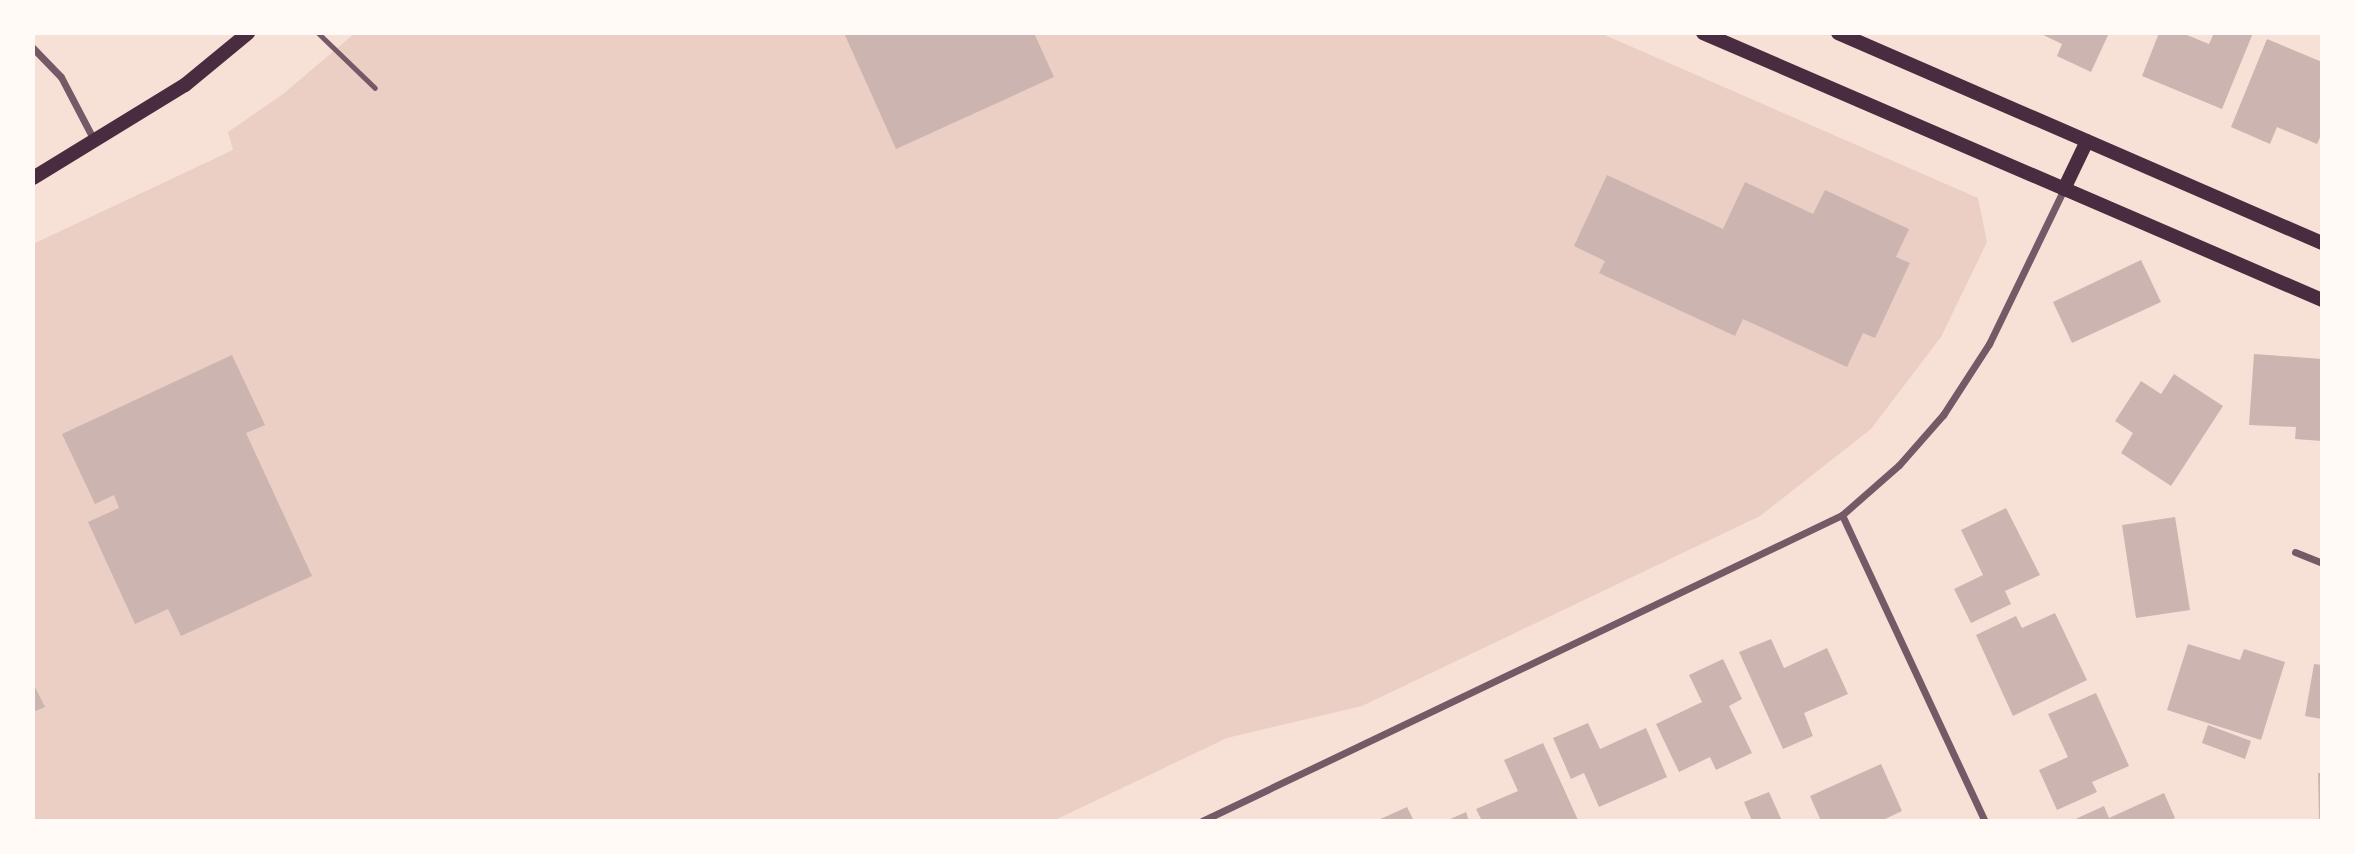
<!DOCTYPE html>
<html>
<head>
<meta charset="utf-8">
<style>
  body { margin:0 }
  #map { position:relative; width:2355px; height:854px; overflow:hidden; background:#f7e1d7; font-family:"Playfair Display",serif }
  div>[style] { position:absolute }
  .green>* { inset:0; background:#ebcfc5 }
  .building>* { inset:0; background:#ccb4b1 }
  .service>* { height:5px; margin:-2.5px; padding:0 2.5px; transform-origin:2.5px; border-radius:2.5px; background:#755966 }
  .minor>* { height:7px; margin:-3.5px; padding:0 3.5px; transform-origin:3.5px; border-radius:3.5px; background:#755966 }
  .secondary>* { height:14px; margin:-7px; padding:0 7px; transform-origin:7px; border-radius:7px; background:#4a2c40 }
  span { translate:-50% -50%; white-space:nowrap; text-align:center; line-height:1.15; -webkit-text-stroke:7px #fffaf5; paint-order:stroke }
  .frame { position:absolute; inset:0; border:35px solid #fffaf5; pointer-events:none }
</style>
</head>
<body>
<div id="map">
  <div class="green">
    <div style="clip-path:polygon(355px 33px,1600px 33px,1978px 198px,1987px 242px,1941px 337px,1871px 429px,1760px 516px,1362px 706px,1227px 738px,1053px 821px,33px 821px,33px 244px,233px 150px,228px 132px,283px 94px)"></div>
  </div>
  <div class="building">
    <div style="clip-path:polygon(844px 33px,1034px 33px,1054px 77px,896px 149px)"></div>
    <div style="clip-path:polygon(2039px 33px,2109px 33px,2091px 72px,2057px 56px,2062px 44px)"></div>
    <div style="clip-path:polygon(2159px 33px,2182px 33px,2209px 44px,2214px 33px,2253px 33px,2222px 109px,2142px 76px)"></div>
    <div style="clip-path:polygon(2267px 39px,2322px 62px,2322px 133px,2317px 144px,2277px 127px,2270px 144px,2231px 127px)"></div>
    <div style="clip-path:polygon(1607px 175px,1723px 229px,1745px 182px,1813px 214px,1825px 190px,1909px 229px,1896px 257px,1910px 263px,1875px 338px,1863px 333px,1847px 367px,1743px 319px,1735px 336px,1599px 273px,1605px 261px,1574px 246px)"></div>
    <div style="clip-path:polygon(2141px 260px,2161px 302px,2072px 343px,2053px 302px)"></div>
    <div style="clip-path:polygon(2254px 354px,2322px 359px,2322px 441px,2295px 439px,2296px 427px,2249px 425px)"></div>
    <div style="clip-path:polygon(232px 355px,265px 425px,246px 433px,312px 576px,181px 636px,168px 609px,135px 624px,88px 522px,119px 508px,114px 495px,95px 504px,62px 434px)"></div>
    <div style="clip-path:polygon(2174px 374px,2223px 406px,2171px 486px,2121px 453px,2133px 433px,2115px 421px,2141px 381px,2161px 394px)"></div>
    <div style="clip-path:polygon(2006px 508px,2040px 575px,2005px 591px,2011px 604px,1971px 623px,1954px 589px,1983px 575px,1961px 530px)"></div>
    <div style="clip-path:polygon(2175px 517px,2190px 610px,2136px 618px,2122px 525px)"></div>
    <div style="clip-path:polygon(2055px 613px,2087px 680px,2013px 716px,1976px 635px,2016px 616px,2022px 628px)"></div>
    <div style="clip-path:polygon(1771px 639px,1784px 668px,1827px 648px,1848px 694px,1804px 713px,1813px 736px,1783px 749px,1739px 652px)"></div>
    <div style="clip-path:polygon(2188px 644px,2240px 660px,2244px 649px,2285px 662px,2261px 740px,2167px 710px)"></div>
    <div style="clip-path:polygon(1723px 659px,1742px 699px,1729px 706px,1752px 753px,1716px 770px,1710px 757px,1679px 772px,1656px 724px,1702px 702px,1689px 675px)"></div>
    <div style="clip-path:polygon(2314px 664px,2322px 665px,2322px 719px,2305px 716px)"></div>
    <div style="clip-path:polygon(33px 683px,45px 707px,33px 712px)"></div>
    <div style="clip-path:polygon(2096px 693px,2129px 766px,2092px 782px,2097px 792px,2057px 810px,2039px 770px,2068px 757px,2048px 714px)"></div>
    <div style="clip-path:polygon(1588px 723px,1600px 749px,1646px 728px,1667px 777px,1599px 807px,1584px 773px,1571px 779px,1553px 738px)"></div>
    <div style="clip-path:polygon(2208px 725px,2251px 741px,2245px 759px,2202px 743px)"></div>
    <div style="clip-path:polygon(1543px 743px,1578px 820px,1482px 821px,1476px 809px,1518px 791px,1504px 760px)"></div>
    <div style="clip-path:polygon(1881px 764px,1902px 811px,1881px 821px,1821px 821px,1810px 796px)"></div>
    <div style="clip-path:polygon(2318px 773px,2322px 773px,2322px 821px,2319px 821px)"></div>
    <div style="clip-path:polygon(1769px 792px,1782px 821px,1752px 821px,1744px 802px)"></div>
    <div style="clip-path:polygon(2164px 793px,2175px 818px,2168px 821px,2071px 821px,2104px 806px,2109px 818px)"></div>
    <div style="clip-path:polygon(1407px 807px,1414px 821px,1376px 821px)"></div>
    <div style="clip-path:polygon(1466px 812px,1469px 821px,1446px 821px)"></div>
  </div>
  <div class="service">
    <div style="left:318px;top:33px;width:79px;rotate:44deg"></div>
  </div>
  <div class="minor">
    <div style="left:33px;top:48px;width:40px;rotate:46deg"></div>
    <div style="left:61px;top:77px;width:73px;rotate:62.4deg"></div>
    <div style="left:1842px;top:515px;width:338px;rotate:65deg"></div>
    <div style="left:2295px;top:552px;width:29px;rotate:22deg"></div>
    <div style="left:1202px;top:821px;width:709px;rotate:-25.55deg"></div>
    <div style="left:1842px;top:515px;width:76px;rotate:-41.3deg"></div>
    <div style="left:1899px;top:465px;width:67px;rotate:-48.7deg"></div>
    <div style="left:1943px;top:415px;width:85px;rotate:-57.1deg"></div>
    <div style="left:1989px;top:344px;width:172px;rotate:-64.2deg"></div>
  </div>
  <div class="secondary">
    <div style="left:1703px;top:33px;width:674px;rotate:23.33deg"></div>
    <div style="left:1838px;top:33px;width:528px;rotate:23.46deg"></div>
    <div style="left:33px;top:178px;width:178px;rotate:-31.5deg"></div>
    <div style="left:185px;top:85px;width:82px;rotate:-39.5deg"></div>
    <div style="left:2064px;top:189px;width:53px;rotate:-64.4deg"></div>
  </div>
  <div class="frame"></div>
</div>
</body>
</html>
